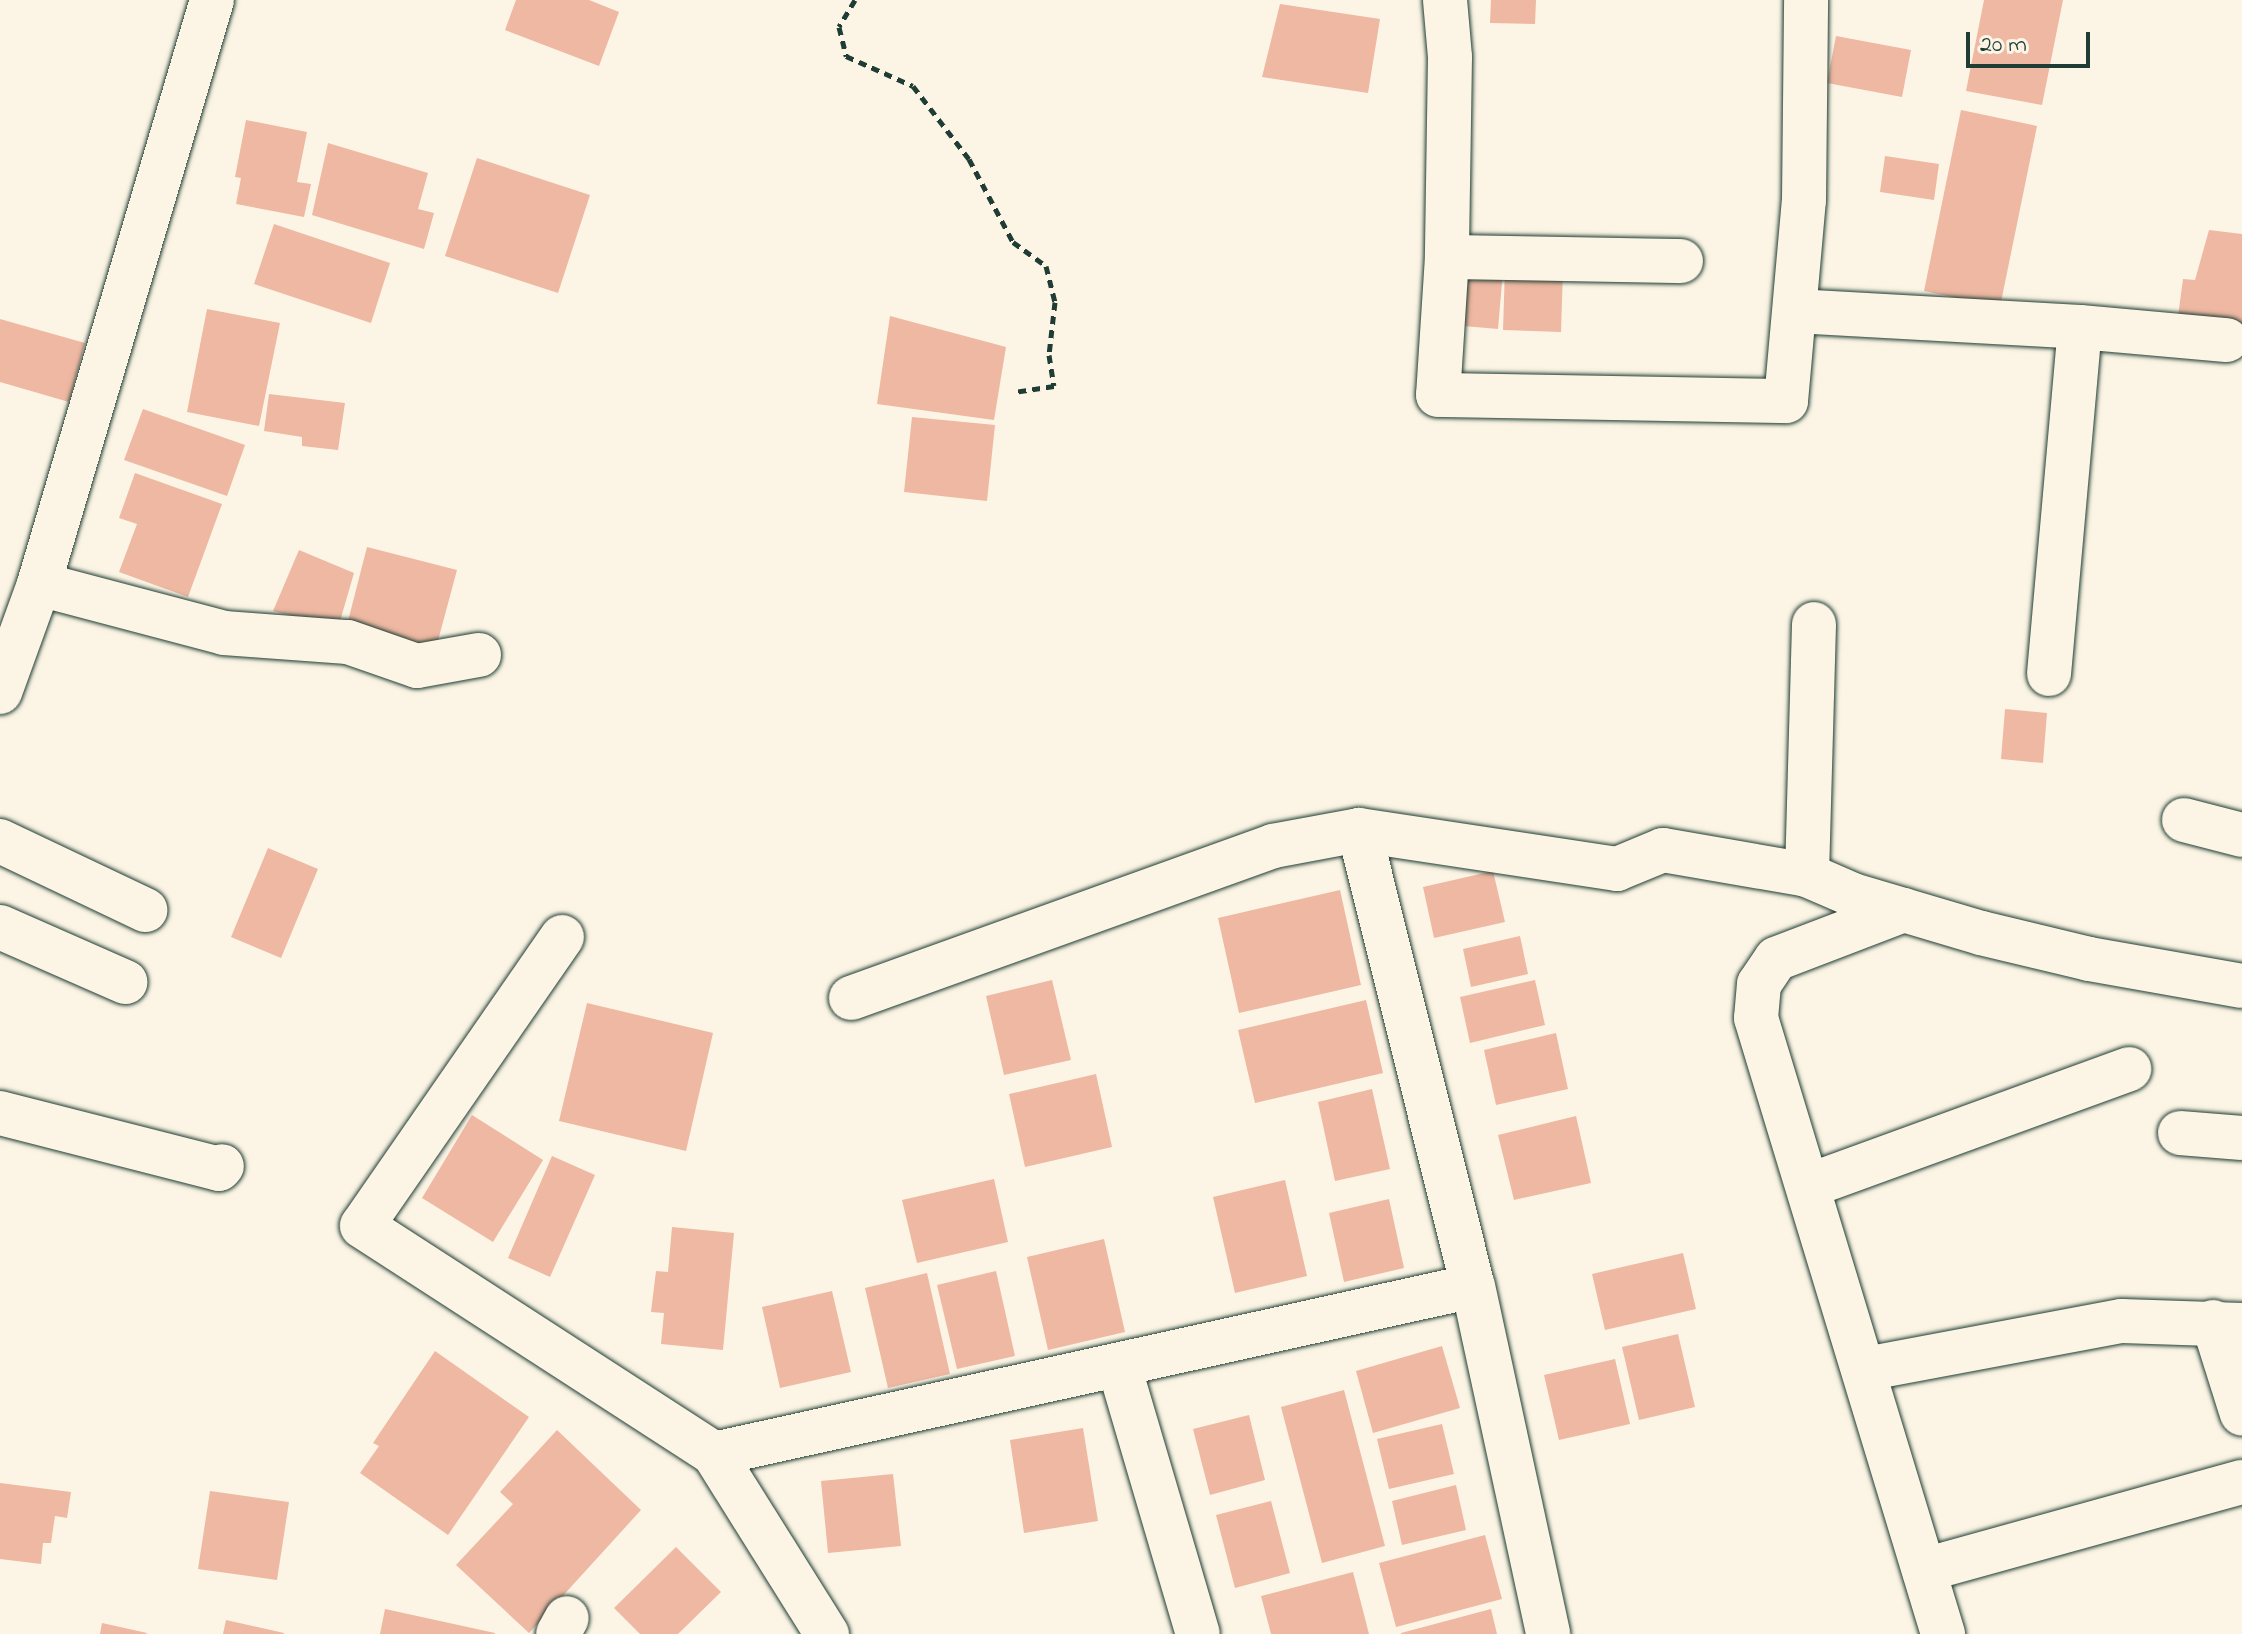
<!DOCTYPE html>
<html>
<head>
<meta charset="utf-8">
<style>
  body { margin:0 }
  #map { position:relative; width:2242px; height:1634px; overflow:hidden; background:#fcf5e5; font-family:"Indie Flower",sans-serif }
  div>[style] { position:absolute }
  .building>* { inset:0; background:#eeb8a2 }
  .path>* { height:5px; margin-top:-2.5px; transform-origin:0; background:repeating-linear-gradient(90deg,#1f3d34 0 8px,transparent 0 14px) }
  .roads { filter:drop-shadow(0 0 2px #1f3d34) drop-shadow(0 0 2px #1f3d34) }
  .minor>* { height:44px; margin:-22px; padding:0 22px; transform-origin:22px; border-radius:22px; background:#fcf5e5 }
  span { translate:-50% -50%; white-space:nowrap; text-align:center; line-height:1.15; -webkit-text-stroke:8px #fcf5e5; paint-order:stroke }
  .scale { position:absolute; left:1966px; top:32px; width:124px; height:36px; box-sizing:border-box; border:4px solid #1f3d34; border-top:0; padding-left:10px; font-size:24px; line-height:28px; white-space:nowrap; color:#1f3d34; -webkit-text-stroke:6px #fcf5e5; paint-order:stroke }
</style>
</head>
<body>
<div id="map">
  <div class="building">
    <div style="clip-path:polygon(516px 0,589px 0,619px 12px,599px 66px,505px 30px)"></div>
    <div style="clip-path:polygon(1491px 0,1536px 0,1535px 24px,1490px 23px)"></div>
    <div style="clip-path:polygon(1984px 0,2063px 0,2042px 105px,1966px 91px)"></div>
    <div style="clip-path:polygon(1280px 4px,1380px 19px,1368px 93px,1262px 77px)"></div>
    <div style="clip-path:polygon(1836px 36px,1911px 50px,1902px 97px,1827px 83px)"></div>
    <div style="clip-path:polygon(1961px 110px,2037px 126px,2000px 307px,1924px 291px)"></div>
    <div style="clip-path:polygon(246px 120px,307px 132px,297px 182px,311px 184px,304px 217px,236px 204px,241px 178px,235px 177px)"></div>
    <div style="clip-path:polygon(328px 143px,428px 173px,418px 209px,434px 213px,424px 249px,312px 215px)"></div>
    <div style="clip-path:polygon(1885px 156px,1939px 164px,1934px 200px,1880px 192px)"></div>
    <div style="clip-path:polygon(477px 158px,590px 195px,558px 293px,445px 256px)"></div>
    <div style="clip-path:polygon(274px 224px,390px 263px,371px 323px,254px 284px)"></div>
    <div style="clip-path:polygon(2209px 230px,2242px 234px,2242px 334px,2177px 324px,2183px 279px,2195px 280px)"></div>
    <div style="clip-path:polygon(1457px 267px,1503px 271px,1498px 329px,1452px 325px)"></div>
    <div style="clip-path:polygon(1505px 268px,1563px 270px,1561px 332px,1503px 330px)"></div>
    <div style="clip-path:polygon(207px 309px,280px 323px,259px 426px,187px 412px)"></div>
    <div style="clip-path:polygon(890px 316px,1006px 347px,994px 420px,877px 404px)"></div>
    <div style="clip-path:polygon(0 319px,85px 343px,69px 402px,0 382px)"></div>
    <div style="clip-path:polygon(269px 394px,345px 403px,338px 450px,302px 446px,302px 437px,264px 431px)"></div>
    <div style="clip-path:polygon(143px 409px,245px 445px,227px 496px,124px 460px)"></div>
    <div style="clip-path:polygon(912px 417px,995px 425px,987px 501px,904px 492px)"></div>
    <div style="clip-path:polygon(135px 473px,222px 504px,188px 597px,119px 572px,137px 524px,119px 518px)"></div>
    <div style="clip-path:polygon(367px 547px,457px 570px,436px 648px,347px 625px)"></div>
    <div style="clip-path:polygon(299px 550px,354px 573px,338px 628px,273px 611px)"></div>
    <div style="clip-path:polygon(2005px 709px,2047px 713px,2043px 763px,2001px 759px)"></div>
    <div style="clip-path:polygon(268px 848px,318px 869px,281px 958px,231px 937px)"></div>
    <div style="clip-path:polygon(1493px 871px,1505px 922px,1434px 938px,1423px 887px)"></div>
    <div style="clip-path:polygon(1340px 890px,1361px 985px,1239px 1013px,1218px 918px)"></div>
    <div style="clip-path:polygon(1520px 936px,1528px 974px,1471px 987px,1463px 949px)"></div>
    <div style="clip-path:polygon(1052px 980px,1071px 1060px,1004px 1075px,986px 996px)"></div>
    <div style="clip-path:polygon(1535px 980px,1545px 1025px,1470px 1043px,1460px 997px)"></div>
    <div style="clip-path:polygon(1366px 1000px,1383px 1073px,1255px 1103px,1238px 1030px)"></div>
    <div style="clip-path:polygon(587px 1003px,713px 1033px,686px 1151px,559px 1121px)"></div>
    <div style="clip-path:polygon(1556px 1033px,1568px 1089px,1496px 1105px,1484px 1050px)"></div>
    <div style="clip-path:polygon(1096px 1074px,1112px 1147px,1025px 1167px,1009px 1094px)"></div>
    <div style="clip-path:polygon(1372px 1089px,1390px 1169px,1335px 1181px,1318px 1102px)"></div>
    <div style="clip-path:polygon(472px 1115px,543px 1160px,493px 1242px,422px 1198px)"></div>
    <div style="clip-path:polygon(1576px 1116px,1591px 1183px,1514px 1200px,1498px 1135px)"></div>
    <div style="clip-path:polygon(552px 1156px,595px 1175px,550px 1277px,508px 1258px)"></div>
    <div style="clip-path:polygon(994px 1179px,1008px 1242px,917px 1263px,902px 1200px)"></div>
    <div style="clip-path:polygon(1285px 1180px,1307px 1276px,1235px 1293px,1213px 1197px)"></div>
    <div style="clip-path:polygon(1389px 1199px,1404px 1268px,1344px 1282px,1329px 1213px)"></div>
    <div style="clip-path:polygon(672px 1227px,734px 1233px,723px 1350px,661px 1344px,664px 1313px,651px 1312px,656px 1271px,668px 1272px)"></div>
    <div style="clip-path:polygon(1104px 1239px,1125px 1332px,1048px 1350px,1027px 1257px)"></div>
    <div style="clip-path:polygon(1683px 1253px,1696px 1309px,1605px 1330px,1592px 1274px)"></div>
    <div style="clip-path:polygon(996px 1271px,1015px 1356px,957px 1369px,937px 1285px)"></div>
    <div style="clip-path:polygon(927px 1273px,950px 1374px,888px 1388px,865px 1288px)"></div>
    <div style="clip-path:polygon(832px 1291px,851px 1372px,780px 1388px,762px 1307px)"></div>
    <div style="clip-path:polygon(1678px 1334px,1695px 1407px,1639px 1420px,1622px 1347px)"></div>
    <div style="clip-path:polygon(1442px 1346px,1460px 1408px,1373px 1433px,1356px 1371px)"></div>
    <div style="clip-path:polygon(435px 1351px,529px 1417px,448px 1535px,360px 1473px,379px 1446px,373px 1443px)"></div>
    <div style="clip-path:polygon(1615px 1359px,1630px 1424px,1559px 1440px,1544px 1375px)"></div>
    <div style="clip-path:polygon(1344px 1390px,1385px 1546px,1322px 1563px,1281px 1407px)"></div>
    <div style="clip-path:polygon(1249px 1415px,1265px 1480px,1210px 1495px,1193px 1429px)"></div>
    <div style="clip-path:polygon(1442px 1424px,1454px 1474px,1389px 1489px,1377px 1439px)"></div>
    <div style="clip-path:polygon(1083px 1428px,1098px 1521px,1024px 1533px,1010px 1440px)"></div>
    <div style="clip-path:polygon(557px 1430px,641px 1510px,529px 1633px,456px 1565px,513px 1504px,500px 1492px)"></div>
    <div style="clip-path:polygon(893px 1474px,901px 1546px,828px 1553px,821px 1481px)"></div>
    <div style="clip-path:polygon(0 1483px,71px 1492px,67px 1518px,55px 1516px,51px 1543px,43px 1543px,41px 1564px,0 1559px)"></div>
    <div style="clip-path:polygon(1456px 1485px,1466px 1530px,1402px 1545px,1392px 1501px)"></div>
    <div style="clip-path:polygon(210px 1491px,289px 1502px,277px 1580px,198px 1569px)"></div>
    <div style="clip-path:polygon(1271px 1501px,1290px 1573px,1235px 1588px,1216px 1515px)"></div>
    <div style="clip-path:polygon(1485px 1535px,1502px 1599px,1396px 1627px,1379px 1563px)"></div>
    <div style="clip-path:polygon(676px 1547px,721px 1592px,678px 1634px,640px 1634px,614px 1608px)"></div>
    <div style="clip-path:polygon(1353px 1572px,1369px 1634px,1271px 1634px,1261px 1596px)"></div>
    <div style="clip-path:polygon(385px 1609px,495px 1633px,495px 1634px,380px 1634px)"></div>
    <div style="clip-path:polygon(1491px 1609px,1497px 1634px,1401px 1634px,1401px 1633px)"></div>
    <div style="clip-path:polygon(226px 1620px,284px 1633px,284px 1634px,223px 1634px)"></div>
    <div style="clip-path:polygon(102px 1623px,147px 1633px,146px 1634px,100px 1634px)"></div>
  </div>
  <div class="path">
    <div style="left:855px;top:0;width:31px;rotate:121deg"></div>
    <div style="left:839px;top:27px;width:30px;rotate:76deg"></div>
    <div style="left:846px;top:56px;width:73px;rotate:24.1deg"></div>
    <div style="left:913px;top:86px;width:92px;rotate:52.5deg"></div>
    <div style="left:969px;top:159px;width:94px;rotate:62.1deg"></div>
    <div style="left:1013px;top:242px;width:41px;rotate:36deg"></div>
    <div style="left:1046px;top:266px;width:37px;rotate:76deg"></div>
    <div style="left:1055px;top:302px;width:53px;rotate:96.5deg"></div>
    <div style="left:1049px;top:355px;width:31px;rotate:81deg"></div>
    <div style="left:1054px;top:386px;width:40px;rotate:171.5deg"></div>
  </div>
  <div class="roads">
    <div class="minor">
      <div style="left:1445px;top:0;width:57px;rotate:85deg"></div>
      <div style="left:1450px;top:57px;width:200px;rotate:90.9deg"></div>
      <div style="left:1447px;top:257px;width:138px;rotate:93.7deg"></div>
      <div style="left:1438px;top:395px;width:348px;rotate:1deg"></div>
      <div style="left:1786px;top:401px;width:202px;rotate:-84.9deg"></div>
      <div style="left:1804px;top:200px;width:200px;rotate:-89.4deg"></div>
      <div style="left:1447px;top:257px;width:234px;rotate:1deg"></div>
      <div style="left:1795px;top:311px;width:285px;rotate:3.2deg"></div>
      <div style="left:2080px;top:327px;width:147px;rotate:5.1deg"></div>
      <div style="left:39px;top:584px;width:191px;rotate:14.8deg"></div>
      <div style="left:224px;top:633px;width:124px;rotate:4.2deg"></div>
      <div style="left:348px;top:642px;width:73px;rotate:19.2deg"></div>
      <div style="left:417px;top:666px;width:63px;rotate:-10.1deg"></div>
      <div style="left:2049px;top:674px;width:348px;rotate:-84.9deg"></div>
      <div style="left:0;top:692px;width:115px;rotate:-70.1deg"></div>
      <div style="left:39px;top:584px;width:609px;rotate:-73.5deg"></div>
      <div style="left:2184px;top:820px;width:60px;rotate:14.5deg"></div>
      <div style="left:1359px;top:830px;width:470px;rotate:76deg"></div>
      <div style="left:1473px;top:1286px;width:356px;rotate:77.8deg"></div>
      <div style="left:0;top:841px;width:161px;rotate:25.4deg"></div>
      <div style="left:1807px;top:875px;width:251px;rotate:-88.4deg"></div>
      <div style="left:1904px;top:910px;width:137px;rotate:159.1deg"></div>
      <div style="left:1776px;top:959px;width:30px;rotate:124deg"></div>
      <div style="left:1759px;top:984px;width:34px;rotate:95deg"></div>
      <div style="left:1756px;top:1018px;width:644px;rotate:73.11deg"></div>
      <div style="left:0;top:927px;width:137px;rotate:23.7deg"></div>
      <div style="left:562px;top:937px;width:351px;rotate:124.7deg"></div>
      <div style="left:362px;top:1226px;width:419px;rotate:32.9deg"></div>
      <div style="left:714px;top:1454px;width:213px;rotate:57.9deg"></div>
      <div style="left:851px;top:998px;width:449px;rotate:-19.8deg"></div>
      <div style="left:1273px;top:846px;width:87px;rotate:-10.5deg"></div>
      <div style="left:1359px;top:830px;width:261px;rotate:8.6deg"></div>
      <div style="left:1617px;top:869px;width:50px;rotate:-22.4deg"></div>
      <div style="left:1663px;top:850px;width:146px;rotate:9.8deg"></div>
      <div style="left:1807px;top:875px;width:50px;rotate:23.5deg"></div>
      <div style="left:1853px;top:895px;width:134px;rotate:16.5deg"></div>
      <div style="left:1981px;top:933px;width:111px;rotate:13.5deg"></div>
      <div style="left:2089px;top:959px;width:155px;rotate:10deg"></div>
      <div style="left:0;top:1113px;width:226px;rotate:14.3deg"></div>
      <div style="left:219px;top:1169px;width:4px;rotate:-45deg"></div>
      <div style="left:2180px;top:1133px;width:62px;rotate:4.6deg"></div>
      <div style="left:1808px;top:1186px;width:342px;rotate:-20deg"></div>
      <div style="left:2213px;top:1322px;width:96px;rotate:72.5deg"></div>
      <div style="left:1119px;top:1366px;width:279px;rotate:73.6deg"></div>
      <div style="left:1865px;top:1369px;width:261px;rotate:-10.6deg"></div>
      <div style="left:2122px;top:1321px;width:120px;rotate:1.9deg"></div>
      <div style="left:714px;top:1454px;width:777px;rotate:-12.48deg"></div>
      <div style="left:1924px;top:1570px;width:330px;rotate:-15.5deg"></div>
      <div style="left:558px;top:1634px;width:18px;rotate:-61deg"></div>
    </div>
  </div>
  <div class="scale">20 m</div>
</div>
</body>
</html>
